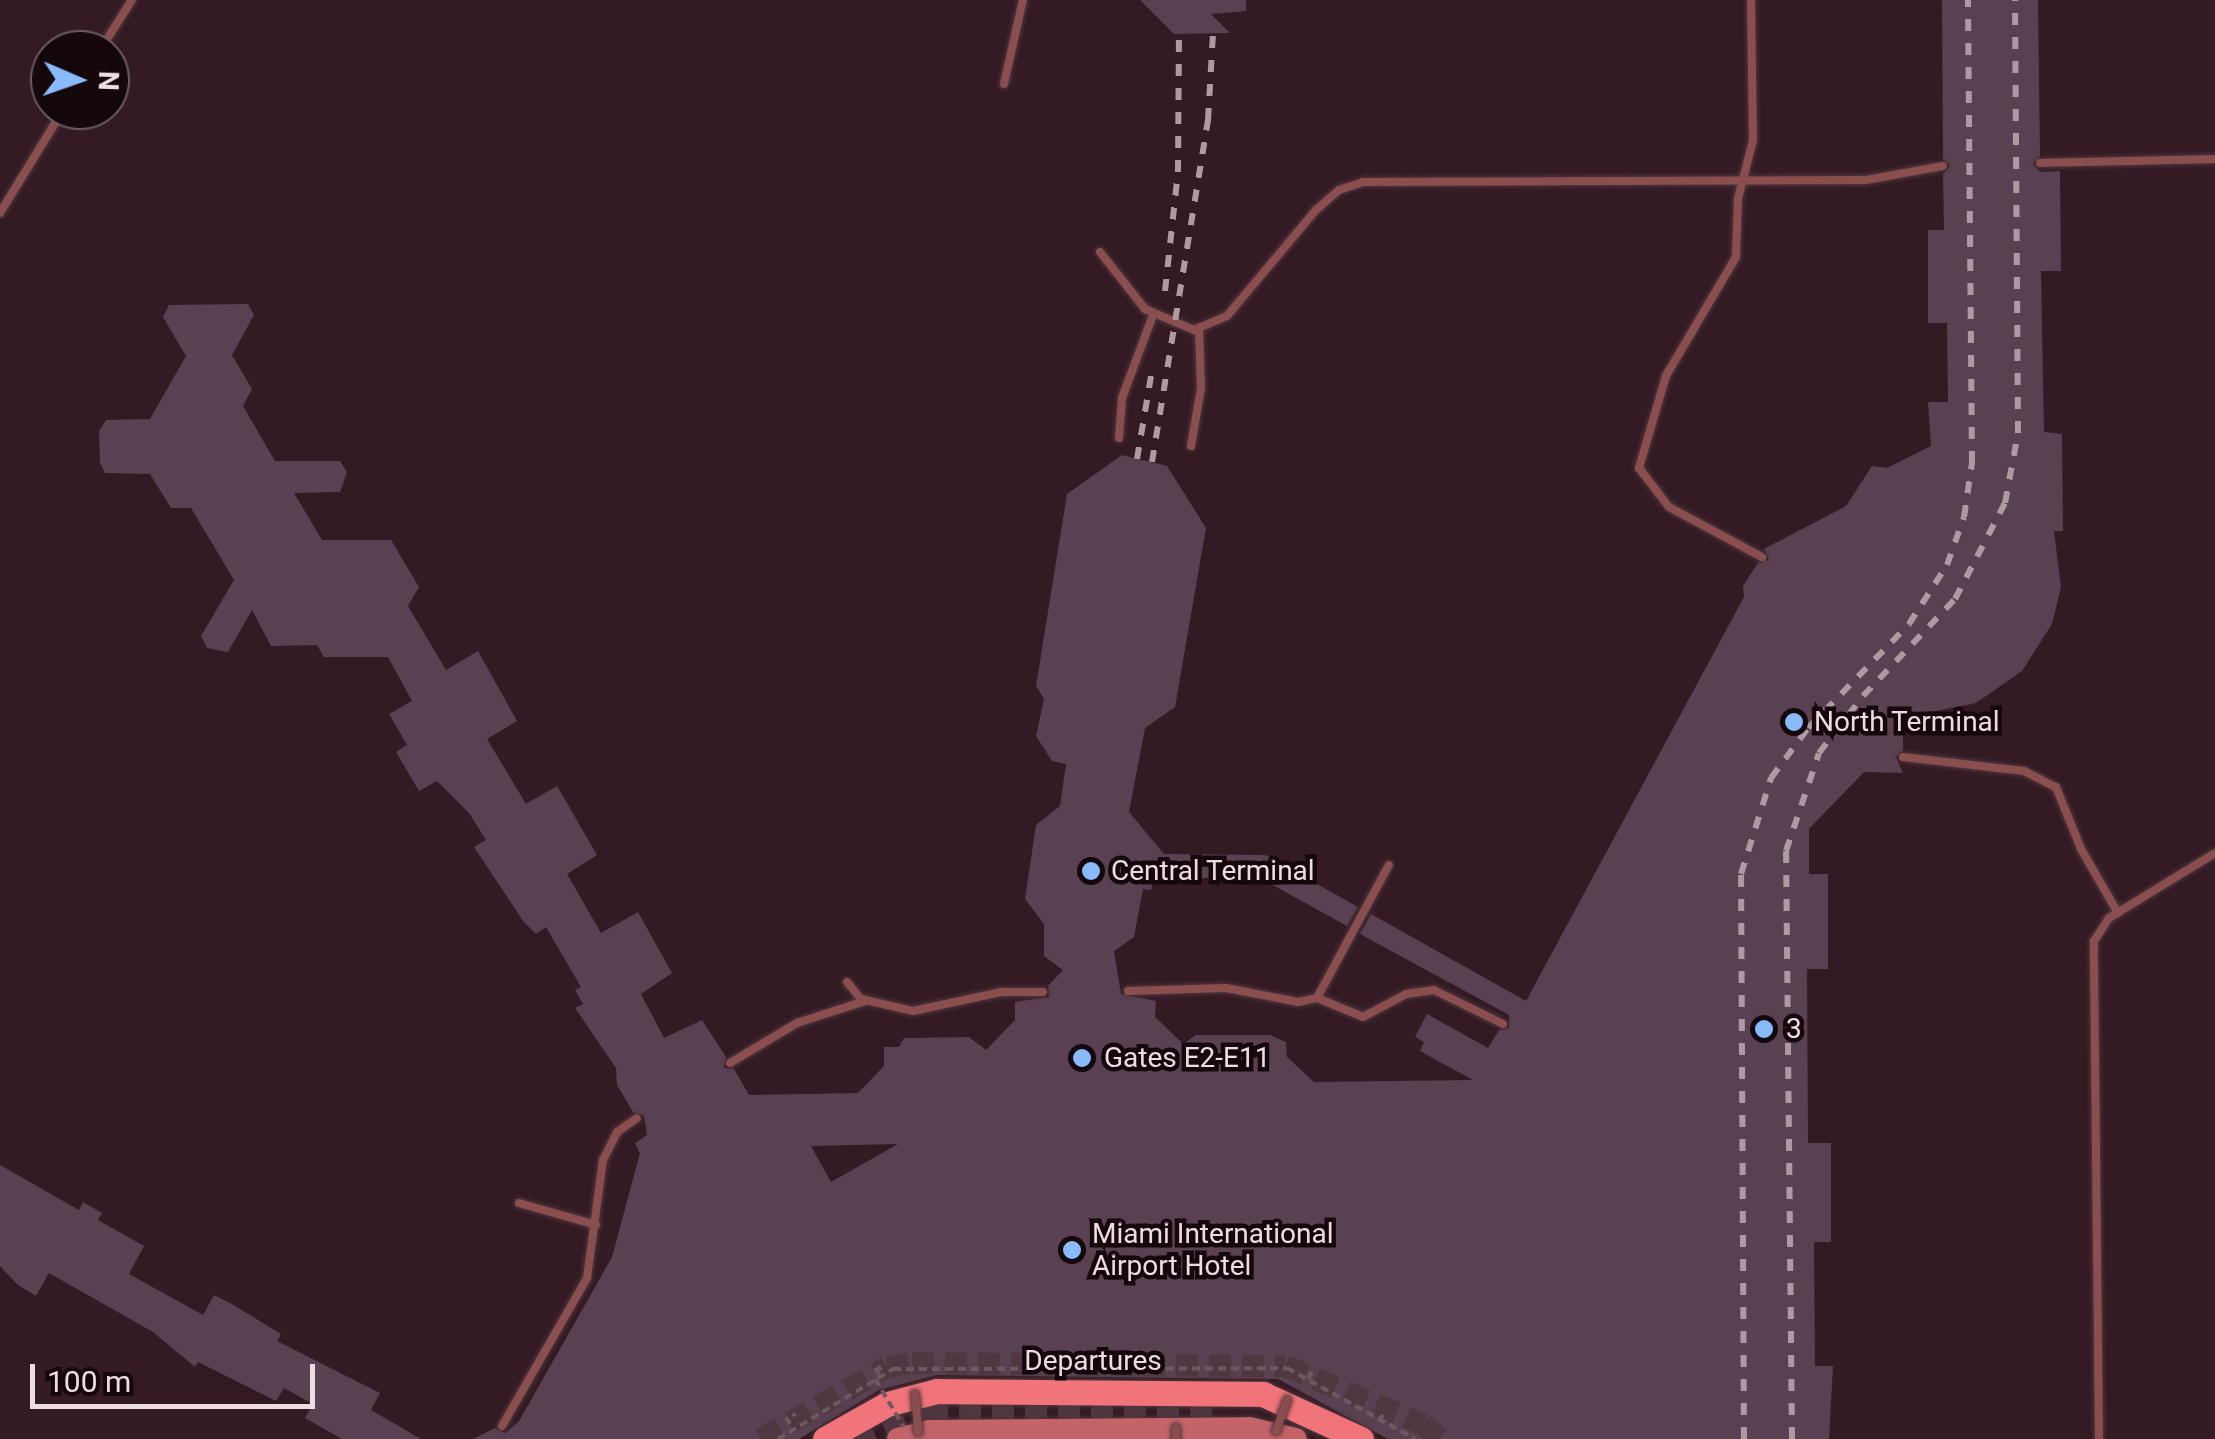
<!DOCTYPE html>
<html>
<head>
<meta charset="utf-8">
<style>
  body { margin:0 }
  #map { position:relative; width:2215px; height:1439px; overflow:hidden; background:#341a23; font-family:Roboto,sans-serif }
  div>[style] { position:absolute }
  .building>* { inset:0; background:#5a4152 }
  .secondary-tunnel>* { height:22px; margin-top:-11px; transform-origin:0; background:repeating-linear-gradient(90deg,#503740 0 22px,transparent 0 33px) }
  .path>* { height:4px; margin-top:-2px; transform-origin:0; background:repeating-linear-gradient(90deg,#705860 0 8px,transparent 0 13px) }
  .roads { filter:drop-shadow(0 0 2px #4e353e) drop-shadow(0 0 2px #4e353e) }
  .service>* { height:8px; margin:-4px; padding:0 4px; transform-origin:4px; border-radius:4px; background:#8a4e4f }
  .secondary>* { height:22px; margin:-11px; padding:0 11px; transform-origin:11px; border-radius:11px; background:#c46468 }
  .primary>* { height:25px; margin:-12.5px; padding:0 12.5px; transform-origin:12.5px; border-radius:12.5px; background:#f1747a }
  .rail>* { height:6px; margin-top:-3px; transform-origin:0; background:repeating-linear-gradient(90deg,#af9aa1 0 12px,transparent 0 24px) }
  .path-bridge>* { height:4px; margin-top:-2px; transform-origin:0; background:repeating-linear-gradient(90deg,#705860 0 8px,transparent 0 13px) }
  .bridges { filter:drop-shadow(0 0 2px #4e353e) drop-shadow(0 0 2px #4e353e) }
  .service-bridge>* { height:8px; margin:-4px; padding:0 4px; transform-origin:4px; border-radius:4px; background:#8a4e4f }
  .dots>* { width:28px; height:28px; translate:-50% -50%; box-sizing:border-box; border:5px solid #14080c; border-radius:50% }
  span { translate:-50% -50%; white-space:nowrap; text-align:center; line-height:1.15; -webkit-text-stroke:9px #14080c; paint-order:stroke }
  .poi-label { font-size:28px; color:#efdce2 }
  .left { translate:0 -50%; text-align:left }
  .street-label { font-size:28px; color:#efdce2 }
  .north { position:absolute; left:30px; top:30px; width:100px; height:100px; box-sizing:border-box; background:#14080c; border:2px solid #6c5d62; border-radius:50%; rotate:92deg; font-size:28px; font-weight:700; line-height:40px; text-align:center; color:#efdce2 }
  .north::after { content:''; display:block; margin:auto; width:35px; height:45px; background:#89bafc; clip-path:polygon(50% 0,100% 100%,50% 72%,0 100%) }
  .scale { position:absolute; left:30px; top:1364px; width:285px; height:45px; box-sizing:border-box; border:5px solid #efdce2; border-top:0; padding-left:12px; font-size:30px; line-height:35px; white-space:nowrap; color:#efdce2; -webkit-text-stroke:8px #14080c; paint-order:stroke }
</style>
</head>
<body>
<div id="map">
  <div class="building">
    <div style="clip-path:polygon(1140px 0,1246px 0,1246px 11px,1211px 14px,1230px 33px,1174px 34px)"></div>
    <div style="clip-path:polygon(evenodd,1942px 0,2038px 0,2040px 156px,2033px 164px,2040px 172px,2060px 171px,2061px 271px,2041px 271px,2044px 432px,2062px 434px,2063px 531px,2054px 531px,2061px 587px,2052px 624px,2022px 671px,1976px 703px,1921px 714px,1903px 730px,1903px 750px,1896px 757px,1903px 773px,1864px 772px,1809px 829px,1809px 874px,1828px 874px,1828px 969px,1807px 969px,1808px 1143px,1831px 1143px,1831px 1242px,1814px 1242px,1815px 1366px,1833px 1366px,1829px 1439px,1388px 1439px,1278px 1379px,937px 1375px,879px 1390px,799px 1439px,473px 1439px,495px 1428px,505px 1433px,519px 1421px,612px 1257px,640px 1153px,635px 1143px,647px 1135px,644px 1116px,633px 1112px,617px 1085px,616px 1068px,575px 1008px,583px 1004px,575px 990px,581px 987px,546px 927px,536px 934px,523px 921px,474px 847px,486px 840px,469px 813px,437px 781px,419px 791px,396px 752px,407px 745px,389px 714px,412px 701px,388px 657px,324px 657px,317px 645px,271px 646px,252px 610px,228px 652px,207px 648px,201px 636px,234px 580px,191px 508px,171px 508px,150px 474px,105px 473px,100px 463px,99px 431px,106px 420px,150px 419px,186px 356px,163px 317px,169px 305px,248px 304px,254px 315px,232px 355px,252px 389px,243px 406px,275px 461px,340px 461px,347px 472px,340px 492px,294px 493px,322px 540px,391px 540px,419px 587px,408px 606px,446px 670px,478px 651px,517px 721px,487px 739px,526px 804px,557px 786px,597px 855px,567px 874px,601px 933px,638px 912px,672px 973px,641px 994px,664px 1038px,702px 1020px,726px 1057px,724px 1068px,734px 1069px,749px 1095px,858px 1093px,884px 1066px,884px 1047px,899px 1047px,904px 1038px,969px 1037px,986px 1050px,1015px 1020px,1015px 1002px,1049px 997px,1048px 986px,1063px 970px,1044px 956px,1044px 924px,1025px 899px,1036px 825px,1060px 806px,1066px 764px,1052px 761px,1036px 736px,1044px 699px,1036px 686px,1067px 494px,1122px 455px,1167px 466px,1206px 528px,1175px 707px,1145px 728px,1129px 812px,1164px 854px,1265px 855px,1358px 907px,1347px 926px,1258px 877px,1153px 879px,1151px 890px,1143px 889px,1134px 937px,1114px 951px,1121px 994px,1156px 1001px,1155px 1017px,1183px 1044px,1196px 1035px,1270px 1035px,1286px 1042px,1287px 1057px,1314px 1082px,1473px 1080px,1420px 1051px,1424px 1042px,1415px 1037px,1427px 1014px,1488px 1048px,1499px 1030px,1509px 1028px,1509px 1015px,1360px 934px,1371px 914px,1526px 1001px,1744px 597px,1743px 586px,1758px 563px,1769px 560px,1764px 549px,1846px 506px,1872px 466px,1887px 468px,1931px 446px,1928px 402px,1948px 402px,1947px 323px,1928px 323px,1928px 230px,1944px 230px,1943px 174px,1950px 166px,1943px 159px,1942px 0,898px 1144px,831px 1182px,811px 1146px,898px 1144px)"></div>
    <div style="clip-path:polygon(0 1165px,79px 1210px,83px 1202px,102px 1213px,98px 1220px,144px 1246px,129px 1274px,203px 1315px,214px 1295px,232px 1304px,281px 1334px,277px 1341px,380px 1393px,371px 1410px,421px 1439px,342px 1439px,305px 1418px,313px 1404px,284px 1388px,276px 1401px,198px 1362px,195px 1367px,153px 1332px,49px 1273px,36px 1296px,18px 1285px,0 1266px)"></div>
  </div>
  <div class="secondary-tunnel">
    <div style="left:761px;top:1439px;width:145px;rotate:-29.7deg"></div>
    <div style="left:887px;top:1367px;width:25px;rotate:-9deg"></div>
    <div style="left:912px;top:1363px;width:373px;rotate:0.5deg"></div>
    <div style="left:1285px;top:1366px;width:150px;rotate:22.8deg"></div>
    <div style="left:1423px;top:1424px;width:23px;rotate:41deg"></div>
    <div style="left:853px;top:1439px;width:79px;rotate:-22.3deg"></div>
    <div style="left:926px;top:1409px;width:295px;rotate:-0.6deg"></div>
  </div>
  <div class="path">
    <div style="left:1130px;top:1357px;width:6px;rotate:90deg"></div>
    <div style="left:1139px;top:1357px;width:9px;rotate:90deg"></div>
    <div style="left:1044px;top:1363px;width:5px;rotate:-90deg"></div>
    <div style="left:878px;top:1366px;width:5px;rotate:53deg"></div>
    <div style="left:1037px;top:1367px;width:9px;rotate:-90deg"></div>
    <div style="left:875px;top:1368px;width:9px;rotate:58deg"></div>
    <div style="left:1308px;top:1379px;width:9px;rotate:-63deg"></div>
    <div style="left:793px;top:1413px;width:4px;rotate:56deg"></div>
    <div style="left:786px;top:1417px;width:13px;rotate:61deg"></div>
    <div style="left:1379px;top:1422px;width:13px;rotate:-63deg"></div>
  </div>
  <div class="roads">
    <div class="service">
      <div style="left:1751px;top:0;width:140px;rotate:89.2deg"></div>
      <div style="left:1753px;top:140px;width:61px;rotate:104.3deg"></div>
      <div style="left:1738px;top:199px;width:58px;rotate:92deg"></div>
      <div style="left:1736px;top:257px;width:138px;rotate:120.5deg"></div>
      <div style="left:1666px;top:376px;width:96px;rotate:106.4deg"></div>
      <div style="left:1639px;top:468px;width:49px;rotate:52.4deg"></div>
      <div style="left:1669px;top:507px;width:106px;rotate:28.3deg"></div>
      <div style="left:100px;top:50px;width:59px;rotate:-57.4deg"></div>
      <div style="left:1004px;top:84px;width:86px;rotate:-77.3deg"></div>
      <div style="left:2040px;top:163px;width:175px;rotate:-1.3deg"></div>
      <div style="left:0;top:213px;width:121px;rotate:-58.5deg"></div>
      <div style="left:1100px;top:252px;width:73px;rotate:51.7deg"></div>
      <div style="left:1145px;top:309px;width:53px;rotate:23.2deg"></div>
      <div style="left:1194px;top:330px;width:36px;rotate:-23deg"></div>
      <div style="left:1227px;top:316px;width:138px;rotate:-50deg"></div>
      <div style="left:1316px;top:210px;width:30px;rotate:-41deg"></div>
      <div style="left:1339px;top:190px;width:25px;rotate:-18deg"></div>
      <div style="left:1363px;top:182px;width:503px;rotate:-0.23deg"></div>
      <div style="left:1866px;top:180px;width:78px;rotate:-10.3deg"></div>
      <div style="left:1119px;top:438px;width:40px;rotate:-85.7deg"></div>
      <div style="left:1122px;top:398px;width:89px;rotate:-69.5deg"></div>
      <div style="left:1191px;top:446px;width:59px;rotate:-80.2deg"></div>
      <div style="left:1201px;top:388px;width:59px;rotate:-91.9deg"></div>
      <div style="left:1903px;top:757px;width:122px;rotate:6.6deg"></div>
      <div style="left:2024px;top:771px;width:36px;rotate:27deg"></div>
      <div style="left:2056px;top:787px;width:67px;rotate:68deg"></div>
      <div style="left:2081px;top:849px;width:74px;rotate:60deg"></div>
      <div style="left:847px;top:982px;width:22px;rotate:51deg"></div>
      <div style="left:861px;top:999px;width:53px;rotate:13deg"></div>
      <div style="left:913px;top:1011px;width:91px;rotate:-12.1deg"></div>
      <div style="left:1002px;top:992px;width:41px"></div>
      <div style="left:1128px;top:991px;width:98px;rotate:-1.8deg"></div>
      <div style="left:1226px;top:988px;width:73px;rotate:11deg"></div>
      <div style="left:1298px;top:1002px;width:19px;rotate:-12deg"></div>
      <div style="left:1317px;top:998px;width:151px;rotate:-61.6deg"></div>
      <div style="left:1317px;top:998px;width:50px;rotate:22.4deg"></div>
      <div style="left:1363px;top:1017px;width:49px;rotate:-28.1deg"></div>
      <div style="left:1406px;top:994px;width:28px;rotate:-8deg"></div>
      <div style="left:1434px;top:990px;width:77px;rotate:26.2deg"></div>
      <div style="left:730px;top:1063px;width:78px;rotate:-30.8deg"></div>
      <div style="left:797px;top:1023px;width:71px;rotate:-17.9deg"></div>
      <div style="left:519px;top:1203px;width:80px;rotate:15.9deg"></div>
      <div style="left:502px;top:1426px;width:171px;rotate:-60.1deg"></div>
      <div style="left:587px;top:1278px;width:119px;rotate:-82.3deg"></div>
      <div style="left:603px;top:1160px;width:31px;rotate:-63deg"></div>
      <div style="left:617px;top:1132px;width:24px;rotate:-35deg"></div>
      <div style="left:2099px;top:1439px;width:498px;rotate:-90.6deg"></div>
      <div style="left:2094px;top:941px;width:27px;rotate:-57deg"></div>
      <div style="left:2109px;top:918px;width:124px;rotate:-31.5deg"></div>
    </div>
    <div class="secondary">
      <div style="left:898px;top:1439px;width:32px;rotate:-14deg"></div>
      <div style="left:929px;top:1431px;width:320px;rotate:-0.5deg"></div>
      <div style="left:1249px;top:1428px;width:48px;rotate:13.2deg"></div>
    </div>
    <div class="primary">
      <div style="left:825px;top:1439px;width:71px;rotate:-29.4deg"></div>
      <div style="left:887px;top:1404px;width:52px;rotate:-14.6deg"></div>
      <div style="left:937px;top:1391px;width:326px;rotate:0.5deg"></div>
      <div style="left:1263px;top:1394px;width:108px;rotate:24.7deg"></div>
    </div>
  </div>
  <div class="rail">
    <div style="left:1165px;top:291px;width:120px;rotate:-83.8deg"></div>
    <div style="left:1178px;top:172px;width:139px;rotate:-89.6deg"></div>
    <div style="left:1137px;top:459px;width:90px;rotate:-80.4deg"></div>
    <div style="left:1152px;top:462px;width:347px;rotate:-80.7deg"></div>
    <div style="left:1208px;top:120px;width:87px;rotate:-86.7deg"></div>
    <div style="left:1744px;top:1439px;width:565px;rotate:-90.3deg"></div>
    <div style="left:1741px;top:874px;width:101px;rotate:-72.6deg"></div>
    <div style="left:1771px;top:778px;width:62px;rotate:-53.5deg"></div>
    <div style="left:1808px;top:728px;width:145px;rotate:-45.8deg"></div>
    <div style="left:1909px;top:624px;width:70px;rotate:-57.2deg"></div>
    <div style="left:1947px;top:565px;width:51px;rotate:-70.5deg"></div>
    <div style="left:1964px;top:517px;width:55px;rotate:-81.6deg"></div>
    <div style="left:1972px;top:463px;width:463px;rotate:-90.5deg"></div>
    <div style="left:1792px;top:1439px;width:588px;rotate:-90.58deg"></div>
    <div style="left:1786px;top:851px;width:103px;rotate:-71.4deg"></div>
    <div style="left:1819px;top:753px;width:72px;rotate:-52.3deg"></div>
    <div style="left:1863px;top:696px;width:134px;rotate:-46.5deg"></div>
    <div style="left:1955px;top:599px;width:108px;rotate:-62.5deg"></div>
    <div style="left:2005px;top:503px;width:71px;rotate:-79.5deg"></div>
    <div style="left:2018px;top:433px;width:433px;rotate:-90.4deg"></div>
  </div>
  <div class="path-bridge">
    <div style="left:875px;top:1379px;width:56px;rotate:58.9deg"></div>
    <div style="left:778px;top:1439px;width:135px;rotate:-31.3deg"></div>
    <div style="left:893px;top:1369px;width:394px;rotate:-0.1deg"></div>
    <div style="left:1287px;top:1368px;width:146px;rotate:29deg"></div>
  </div>
  <div class="bridges">
    <div class="service-bridge">
      <div style="left:915px;top:1394px;width:38px;rotate:85deg"></div>
      <div style="left:1176px;top:1428px;width:11px;rotate:90deg"></div>
      <div style="left:1276px;top:1431px;width:33px;rotate:-70deg"></div>
    </div>
  </div>
  <div class="dots">
    <div style="left:1794px;top:722px;background:#89bafc"></div>
    <div style="left:1091px;top:871px;background:#89bafc"></div>
    <div style="left:1764px;top:1029px;background:#89bafc"></div>
    <div style="left:1082px;top:1058px;background:#89bafc"></div>
    <div style="left:1072px;top:1250px;background:#89bafc"></div>
  </div>
  <div class="poi-label">
    <span class="left" style="left:1814px;top:722px">North Terminal</span>
    <span class="left" style="left:1111px;top:871px">Central Terminal</span>
    <span class="left" style="left:1786px;top:1029px">3</span>
    <span class="left" style="left:1104px;top:1058px">Gates E2-E11</span>
    <span class="left" style="left:1092px;top:1250px">Miami International<br>Airport Hotel</span>
  </div>
  <div class="street-label">
    <span style="left:1093px;top:1361px">Departures</span>
  </div>
  <div class="north">N</div>
  <div class="scale">100 m</div>
</div>
</body>
</html>
